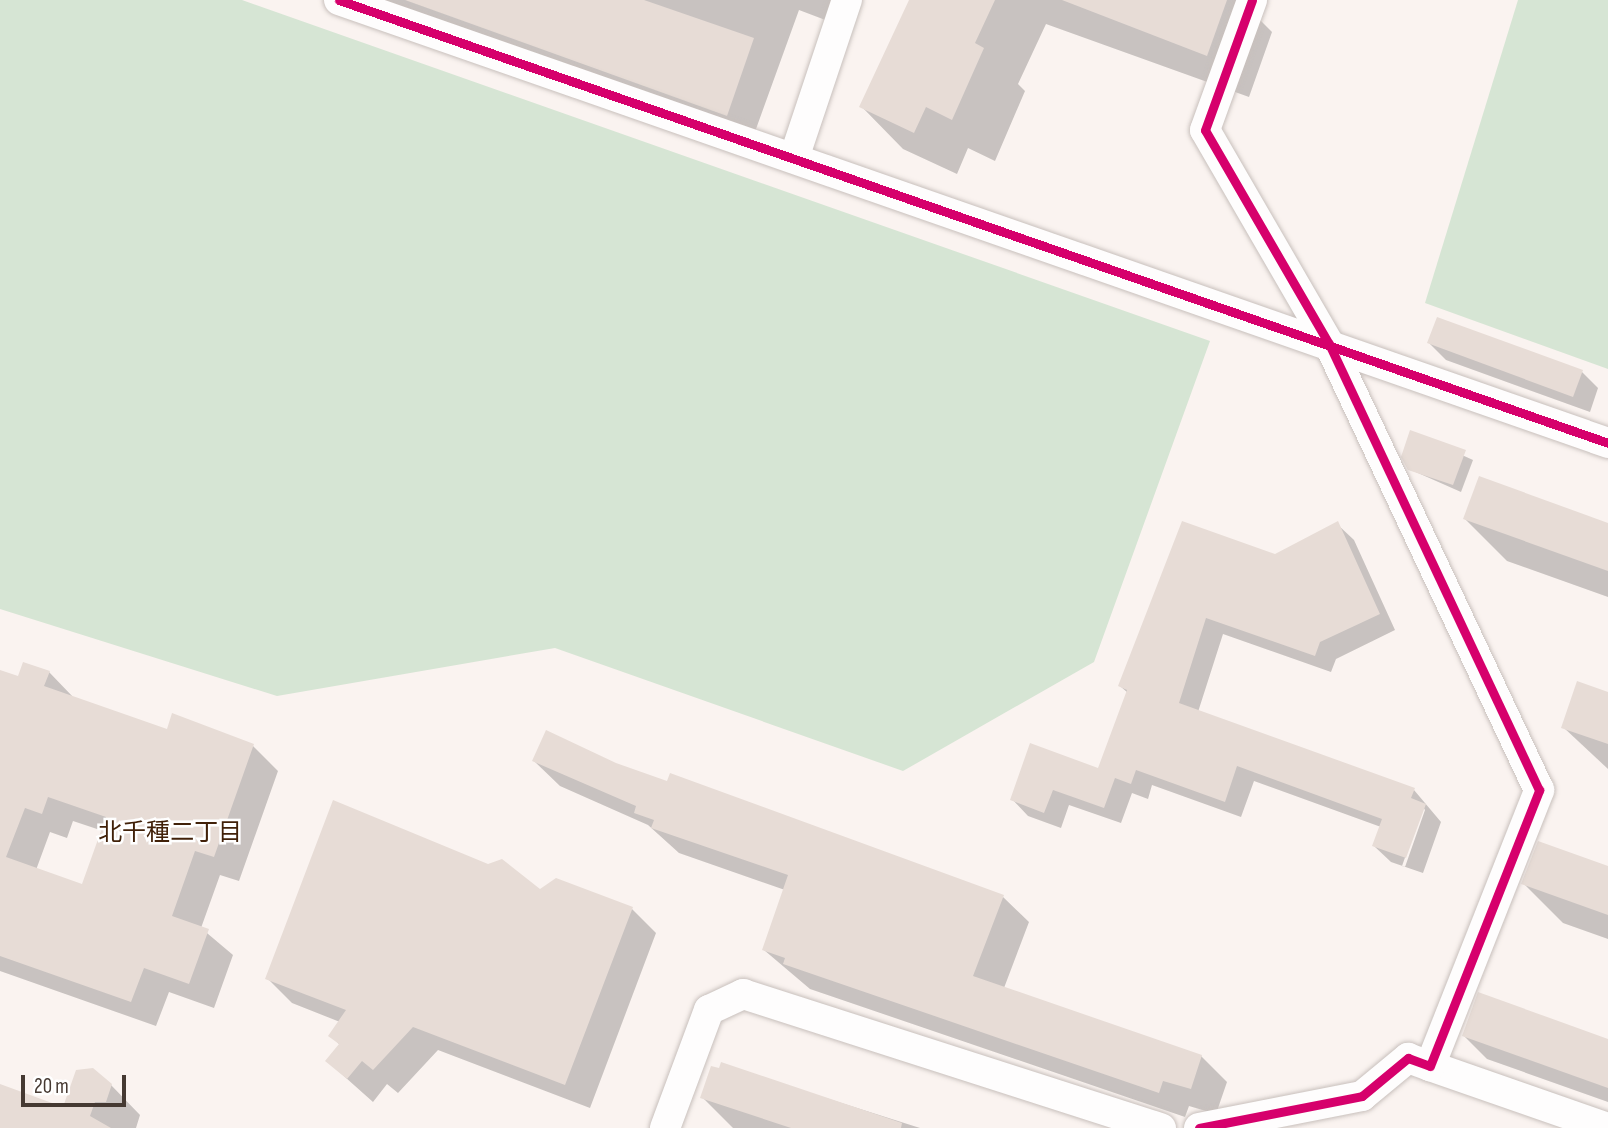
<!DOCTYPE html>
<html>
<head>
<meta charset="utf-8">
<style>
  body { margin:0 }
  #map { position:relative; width:1608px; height:1128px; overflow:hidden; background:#faf3f0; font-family:"Sofia Sans Condensed","Noto Sans JP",sans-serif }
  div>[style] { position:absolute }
  .green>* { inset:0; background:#d6e5d4 }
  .shadow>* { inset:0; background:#0003 }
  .building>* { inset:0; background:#e7dcd6 }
  .roads { filter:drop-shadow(0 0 2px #c8c0bc) drop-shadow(0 0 2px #c8c0bc) }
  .street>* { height:30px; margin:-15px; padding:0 15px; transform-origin:15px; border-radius:15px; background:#fefdfd }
  .cycleway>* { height:9px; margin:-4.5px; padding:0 4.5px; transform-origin:4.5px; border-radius:4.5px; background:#d6006c }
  span { translate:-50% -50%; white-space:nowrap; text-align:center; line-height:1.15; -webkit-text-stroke:5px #fff; paint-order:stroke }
  .neighbourhood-label { font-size:24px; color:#412109 }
  .scale { position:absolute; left:21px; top:1075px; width:105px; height:32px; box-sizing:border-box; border:4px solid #453932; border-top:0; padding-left:9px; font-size:21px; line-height:24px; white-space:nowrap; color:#453932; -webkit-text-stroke:5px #fff; paint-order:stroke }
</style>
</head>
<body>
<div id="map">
  <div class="green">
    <div style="clip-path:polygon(0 0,242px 0,1210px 341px,1094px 662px,903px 771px,555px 648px,277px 696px,0 609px)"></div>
    <div style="clip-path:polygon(1518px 0,1608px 0,1608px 369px,1425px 303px)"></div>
  </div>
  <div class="shadow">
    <div style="clip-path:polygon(348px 0,836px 0,828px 21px,799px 10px,752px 140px)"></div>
    <div style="clip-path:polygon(911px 0,1240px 0,1272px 32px,1249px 97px,1046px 24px,1018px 84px,1025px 91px,995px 161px,968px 148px,957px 174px,903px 149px,861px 106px)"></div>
    <div style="clip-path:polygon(1429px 343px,1582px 372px,1598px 388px,1590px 412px,1446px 360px)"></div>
    <div style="clip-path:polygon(1411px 432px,1473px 460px,1461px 492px,1409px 469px)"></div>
    <div style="clip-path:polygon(1465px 519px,1608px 525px,1608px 597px,1507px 561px)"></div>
    <div style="clip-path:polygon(evenodd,1337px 524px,1354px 540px,1395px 630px,1336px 659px,1331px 672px,1223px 634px,1198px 712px,1414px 790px,1441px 822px,1423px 873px,1391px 862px,1374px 846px,1381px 827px,1254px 781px,1241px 817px,1152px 785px,1148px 799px,1132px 793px,1121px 823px,1069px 805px,1061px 828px,1028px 816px,1012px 799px,1099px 771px,1128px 693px,1120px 686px,1275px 556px,1337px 524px,1423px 807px,1425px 810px,1405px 867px,1402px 866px,1423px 807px)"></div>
    <div style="clip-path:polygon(evenodd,0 671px,19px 678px,49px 672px,74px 698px,168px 731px,253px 746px,278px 771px,239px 881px,220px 875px,201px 928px,233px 955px,214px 1008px,169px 992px,156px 1026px,0 971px,0 671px,73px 821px,103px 831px,83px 886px,36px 870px,50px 832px,67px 838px,73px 821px)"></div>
    <div style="clip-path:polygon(1608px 694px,1608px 769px,1563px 727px)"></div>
    <div style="clip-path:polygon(534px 761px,615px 765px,668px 783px,671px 776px,1003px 897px,1029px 922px,1004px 988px,1201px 1056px,1227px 1082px,1216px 1114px,1189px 1106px,1185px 1117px,810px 989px,764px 950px,785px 890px,679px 853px,648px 825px,560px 786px)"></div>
    <div style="clip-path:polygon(1608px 867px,1608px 939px,1563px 923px,1523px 883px)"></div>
    <div style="clip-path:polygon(540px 891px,632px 909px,656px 933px,590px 1108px,438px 1050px,398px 1093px,387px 1084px,373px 1102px,327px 1061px,340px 1045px,331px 1036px,340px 1022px,292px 1003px,268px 979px)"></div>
    <div style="clip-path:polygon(1464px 1036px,1608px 1041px,1608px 1102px,1487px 1059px)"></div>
    <div style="clip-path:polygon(722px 1065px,920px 1128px,733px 1128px,702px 1097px)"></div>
    <div style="clip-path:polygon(111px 1085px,140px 1115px,136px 1128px,0 1128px,0 1086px,64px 1109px)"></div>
  </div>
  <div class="building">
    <div style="clip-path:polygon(405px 0,644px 0,754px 38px,727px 116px)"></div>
    <div style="clip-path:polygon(909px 0,995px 0,975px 43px,984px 48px,952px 120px,926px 107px,914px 133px,859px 107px)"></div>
    <div style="clip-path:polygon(1062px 0,1227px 0,1207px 56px)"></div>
    <div style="clip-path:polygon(1437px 317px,1583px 370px,1573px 397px,1427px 343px)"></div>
    <div style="clip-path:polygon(1410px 430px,1466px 450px,1453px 485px,1408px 470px,1401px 457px)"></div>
    <div style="clip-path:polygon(1479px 476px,1608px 523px,1608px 571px,1463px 519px)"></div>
    <div style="clip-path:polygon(1182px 521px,1275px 554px,1338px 521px,1380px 614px,1320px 642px,1315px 656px,1206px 618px,1179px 703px,1415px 788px,1411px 798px,1426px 804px,1406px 858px,1372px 846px,1382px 819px,1237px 766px,1225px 802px,1136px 770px,1131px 784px,1115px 778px,1104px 808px,1053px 790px,1044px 813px,1010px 800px,1030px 743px,1098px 768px,1127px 690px,1118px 686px)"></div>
    <div style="clip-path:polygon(evenodd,23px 662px,50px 671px,44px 686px,167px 729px,172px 713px,254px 744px,214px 857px,195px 851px,172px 916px,209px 929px,189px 984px,144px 968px,131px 1002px,0 956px,0 670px,18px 676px,23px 662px,48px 797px,106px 817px,82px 884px,6px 857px,25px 808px,42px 814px,48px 797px)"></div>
    <div style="clip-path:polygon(1577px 681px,1608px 692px,1608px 744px,1561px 728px)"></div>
    <div style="clip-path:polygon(546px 730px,616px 763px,667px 781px,670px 773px,1004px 895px,973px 976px,1202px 1055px,1191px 1089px,1163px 1081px,1159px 1093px,783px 964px,785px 958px,762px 950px,788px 875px,651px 828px,654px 820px,634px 813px,636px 806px,532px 761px)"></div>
    <div style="clip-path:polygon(333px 800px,488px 864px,502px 859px,540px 889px,556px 878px,633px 907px,565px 1085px,413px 1027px,373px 1070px,362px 1061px,347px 1079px,325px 1061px,339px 1044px,328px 1036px,346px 1010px,265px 979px)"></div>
    <div style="clip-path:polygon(1538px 841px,1608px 866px,1608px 915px,1521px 884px)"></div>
    <div style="clip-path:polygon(1478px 992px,1608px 1039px,1608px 1088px,1462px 1036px)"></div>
    <div style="clip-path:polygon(721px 1062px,902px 1123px,901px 1128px,791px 1128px,700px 1098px,711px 1066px,719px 1068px)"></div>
    <div style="clip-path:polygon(93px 1068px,112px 1084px,106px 1102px,95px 1102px,90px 1116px,111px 1128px,0 1128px,0 1084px,63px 1107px,76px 1070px)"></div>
  </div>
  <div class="roads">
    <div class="street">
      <div style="left:339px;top:0;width:1344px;rotate:19.24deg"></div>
      <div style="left:794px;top:158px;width:167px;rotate:-71.5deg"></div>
      <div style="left:1430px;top:1066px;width:188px;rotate:19.2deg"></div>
      <div style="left:665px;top:1128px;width:126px;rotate:-69.6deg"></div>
      <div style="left:709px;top:1010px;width:38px;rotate:-25deg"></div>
      <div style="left:743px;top:994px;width:439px;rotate:17.8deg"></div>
      <div style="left:1199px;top:1128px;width:166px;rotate:-11.1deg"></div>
      <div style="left:1362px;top:1096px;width:60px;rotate:-39.6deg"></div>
      <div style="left:1408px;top:1058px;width:23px;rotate:20deg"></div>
      <div style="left:1430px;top:1066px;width:297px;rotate:-68.4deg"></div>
      <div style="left:1539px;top:790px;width:493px;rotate:-115.2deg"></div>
      <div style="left:1329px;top:344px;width:247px;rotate:-120.1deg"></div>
      <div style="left:1205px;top:130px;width:138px;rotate:-70.1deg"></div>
    </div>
  </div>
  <div class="cycleway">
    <div style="left:339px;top:0;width:1344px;rotate:19.24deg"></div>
    <div style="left:1199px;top:1128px;width:166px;rotate:-11.1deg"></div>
    <div style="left:1362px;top:1096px;width:60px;rotate:-39.6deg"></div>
    <div style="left:1408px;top:1058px;width:23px;rotate:20deg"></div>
    <div style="left:1430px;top:1066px;width:297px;rotate:-68.4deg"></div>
    <div style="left:1539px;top:790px;width:493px;rotate:-115.2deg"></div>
    <div style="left:1329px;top:344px;width:247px;rotate:-120.1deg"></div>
    <div style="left:1205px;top:130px;width:138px;rotate:-70.1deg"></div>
  </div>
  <div class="neighbourhood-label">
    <span style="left:170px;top:833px">北千種二丁目</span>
  </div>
  <div class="scale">20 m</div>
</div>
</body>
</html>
